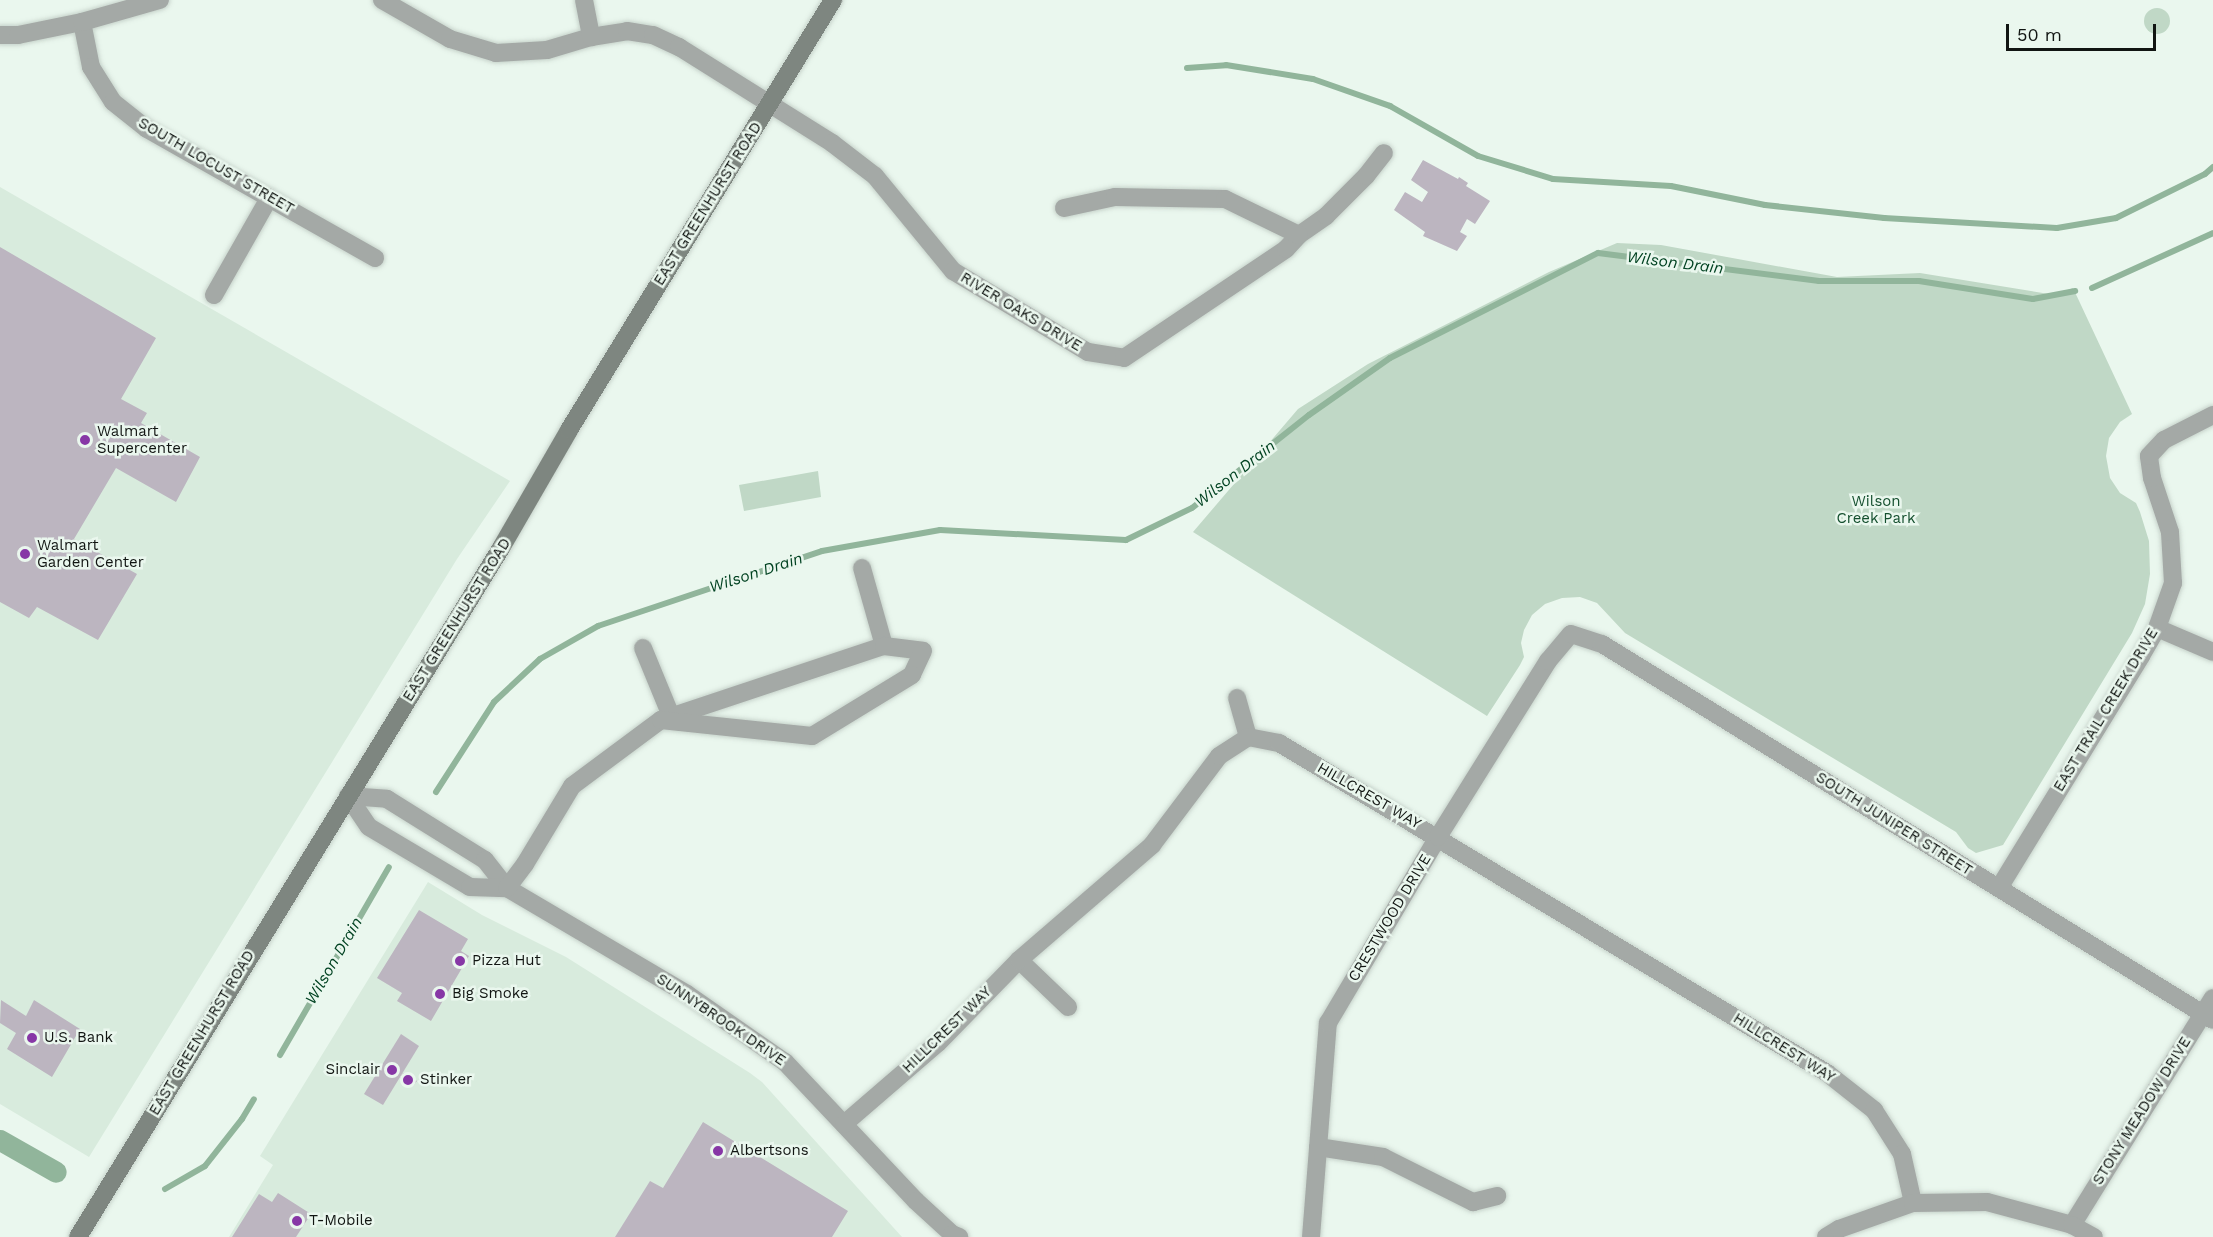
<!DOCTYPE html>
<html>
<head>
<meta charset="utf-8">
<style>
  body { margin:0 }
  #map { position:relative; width:2213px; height:1237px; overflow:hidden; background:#eaf7ee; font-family:"Work Sans",sans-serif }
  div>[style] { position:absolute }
  .built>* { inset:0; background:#d8ebdd }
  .green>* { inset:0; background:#c0d8c6 }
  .round { border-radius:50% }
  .stream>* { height:6px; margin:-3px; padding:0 3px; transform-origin:3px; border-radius:3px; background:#91b59b }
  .canal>* { height:21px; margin:-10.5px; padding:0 10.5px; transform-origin:10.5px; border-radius:10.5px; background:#91b59b }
  .building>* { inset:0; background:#bcb5c0 }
  .roads { filter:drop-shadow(0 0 2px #c7d3cb) drop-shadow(0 0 2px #c7d3cb) }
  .minor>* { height:18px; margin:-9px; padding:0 9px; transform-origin:9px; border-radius:9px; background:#a4a9a6 }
  .secondary>* { height:18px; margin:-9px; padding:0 9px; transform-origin:9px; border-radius:9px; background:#7e8680 }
  .dots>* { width:16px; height:16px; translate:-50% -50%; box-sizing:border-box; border:3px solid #eaf7ee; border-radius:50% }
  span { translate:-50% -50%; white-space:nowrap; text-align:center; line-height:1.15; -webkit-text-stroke:5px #eaf7ee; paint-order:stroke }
  .street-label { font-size:15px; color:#111512 }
  .poi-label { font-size:15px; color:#111512 }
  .left { translate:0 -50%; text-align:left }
  .right { translate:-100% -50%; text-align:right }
  .park-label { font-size:15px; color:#144f2e }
  .water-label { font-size:16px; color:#004221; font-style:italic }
  .scale { position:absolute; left:2006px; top:24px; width:150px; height:27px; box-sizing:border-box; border:3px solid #111512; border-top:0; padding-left:8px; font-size:18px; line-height:21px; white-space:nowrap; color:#111512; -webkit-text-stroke:4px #eaf7ee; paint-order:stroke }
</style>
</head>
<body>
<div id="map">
  <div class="built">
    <div style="clip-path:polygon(0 187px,510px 481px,457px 559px,89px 1157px,0 1104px)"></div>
    <div style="clip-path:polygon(428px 882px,482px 915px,566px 957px,750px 1073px,762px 1082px,902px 1237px,229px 1237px,273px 1165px,260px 1156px)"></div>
  </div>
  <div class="green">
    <div class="round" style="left:2144px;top:8px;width:26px;height:26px"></div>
    <div style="clip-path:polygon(1617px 243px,1661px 245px,1837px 277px,1920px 273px,2055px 295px,2073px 288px,2132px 414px,2120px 422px,2109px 438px,2106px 456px,2110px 478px,2120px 493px,2136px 503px,2140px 512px,2149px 541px,2150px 574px,2145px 604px,2132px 633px,2003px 845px,1976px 853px,1968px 848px,1956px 832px,1625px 633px,1597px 603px,1580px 597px,1562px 598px,1545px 604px,1532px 615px,1524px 630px,1521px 643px,1524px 657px,1520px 665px,1487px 716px,1193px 532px,1298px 409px,1368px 364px,1549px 272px)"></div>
    <div style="clip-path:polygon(818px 471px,821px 497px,744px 511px,739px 485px)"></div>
  </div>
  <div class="stream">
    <div style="left:1187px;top:68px;width:39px;rotate:-4deg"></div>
    <div style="left:1226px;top:65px;width:88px;rotate:9.1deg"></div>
    <div style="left:1313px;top:79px;width:82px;rotate:19.3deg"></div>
    <div style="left:1390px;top:106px;width:101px;rotate:29.6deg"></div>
    <div style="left:1478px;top:156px;width:78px;rotate:17deg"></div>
    <div style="left:1553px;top:179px;width:118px;rotate:3.4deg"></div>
    <div style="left:1671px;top:186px;width:96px;rotate:11.4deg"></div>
    <div style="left:1765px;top:205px;width:120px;rotate:6.2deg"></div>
    <div style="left:1884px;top:218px;width:173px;rotate:3.3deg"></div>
    <div style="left:2057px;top:228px;width:60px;rotate:-9.6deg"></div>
    <div style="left:2116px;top:218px;width:99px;rotate:-26.3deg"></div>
    <div style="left:2205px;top:174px;width:11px;rotate:-41deg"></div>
    <div style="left:2092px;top:288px;width:133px;rotate:-24.4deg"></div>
    <div style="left:436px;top:792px;width:107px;rotate:-57.2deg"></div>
    <div style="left:494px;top:702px;width:63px;rotate:-43.1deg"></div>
    <div style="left:540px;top:659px;width:67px;rotate:-29.6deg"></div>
    <div style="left:598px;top:626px;width:236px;rotate:-18.5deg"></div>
    <div style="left:822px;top:551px;width:120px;rotate:-10.1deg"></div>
    <div style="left:940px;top:530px;width:186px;rotate:3.1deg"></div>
    <div style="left:1126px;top:540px;width:73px;rotate:-25.9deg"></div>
    <div style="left:1192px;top:508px;width:149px;rotate:-38.5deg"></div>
    <div style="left:1309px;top:415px;width:99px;rotate:-35.1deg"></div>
    <div style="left:1390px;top:358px;width:233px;rotate:-26.8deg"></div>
    <div style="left:1598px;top:253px;width:223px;rotate:7.2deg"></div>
    <div style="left:1819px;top:281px;width:100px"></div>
    <div style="left:1919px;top:281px;width:115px;rotate:9deg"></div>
    <div style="left:2033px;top:299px;width:43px;rotate:-10.8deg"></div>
    <div style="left:280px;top:1055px;width:217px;rotate:-59.9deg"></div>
    <div style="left:165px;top:1189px;width:46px;rotate:-29.9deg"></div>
    <div style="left:205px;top:1166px;width:60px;rotate:-51.8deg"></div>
    <div style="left:242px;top:1119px;width:23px;rotate:-59deg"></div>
  </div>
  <div class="canal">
    <div style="left:0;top:1140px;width:64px;rotate:29.7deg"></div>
  </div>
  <div class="building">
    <div style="clip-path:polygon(1423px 160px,1458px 179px,1459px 177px,1468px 183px,1466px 186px,1490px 201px,1475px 224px,1467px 219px,1460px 232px,1467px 236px,1457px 251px,1423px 236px,1425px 232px,1394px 210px,1405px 192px,1422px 202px,1428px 192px,1411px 180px)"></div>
    <div style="clip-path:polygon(0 247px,156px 338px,121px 399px,147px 413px,141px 423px,200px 457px,176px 502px,116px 468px,74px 539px,137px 574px,98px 640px,37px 607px,29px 618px,0 602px)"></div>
    <div style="clip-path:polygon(419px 910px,468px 939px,461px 951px,469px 956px,431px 1021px,397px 1001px,402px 993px,377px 978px)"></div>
    <div style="clip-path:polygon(1px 1000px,26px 1016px,34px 1000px,80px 1029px,52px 1077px,7px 1049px,16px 1033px,0 1023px)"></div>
    <div style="clip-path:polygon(401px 1034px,419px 1046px,383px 1105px,364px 1094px)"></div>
    <div style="clip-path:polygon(403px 1073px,417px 1081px,413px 1086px,400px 1078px)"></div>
    <div style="clip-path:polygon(703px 1122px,848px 1211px,832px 1237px,615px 1237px,650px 1181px,663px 1188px)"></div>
    <div style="clip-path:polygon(278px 1193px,311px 1214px,296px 1237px,232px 1237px,259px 1194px,272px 1202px)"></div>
  </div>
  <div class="roads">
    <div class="minor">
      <div style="left:382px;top:0;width:78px;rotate:29.8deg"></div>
      <div style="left:450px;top:39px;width:48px;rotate:16.9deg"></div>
      <div style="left:496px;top:53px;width:51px;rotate:-3.4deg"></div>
      <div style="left:547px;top:50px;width:46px;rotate:-16.5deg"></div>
      <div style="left:591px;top:37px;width:36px;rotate:-9deg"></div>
      <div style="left:627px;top:31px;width:26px;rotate:9deg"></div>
      <div style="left:653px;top:35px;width:29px;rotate:25deg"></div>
      <div style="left:679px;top:47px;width:181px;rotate:32.1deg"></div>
      <div style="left:832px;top:143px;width:54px;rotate:37.5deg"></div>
      <div style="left:875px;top:176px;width:123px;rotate:50.6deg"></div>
      <div style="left:953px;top:271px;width:157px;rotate:31deg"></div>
      <div style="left:1088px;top:352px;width:36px;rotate:9deg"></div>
      <div style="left:1124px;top:358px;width:195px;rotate:-33.9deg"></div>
      <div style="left:1286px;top:249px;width:19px;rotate:-47deg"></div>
      <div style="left:1299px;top:235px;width:33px;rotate:-35deg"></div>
      <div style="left:1326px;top:216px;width:57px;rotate:-45deg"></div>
      <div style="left:1366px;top:176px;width:29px;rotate:-52deg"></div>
      <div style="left:584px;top:0;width:38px;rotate:79deg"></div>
      <div style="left:82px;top:22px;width:46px;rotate:78.7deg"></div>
      <div style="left:91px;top:67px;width:41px;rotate:57.8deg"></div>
      <div style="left:113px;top:102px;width:43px;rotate:38.5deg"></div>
      <div style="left:147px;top:129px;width:262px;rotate:29.5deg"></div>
      <div style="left:0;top:35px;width:18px"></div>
      <div style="left:18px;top:35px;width:65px;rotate:-11.5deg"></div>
      <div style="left:82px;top:22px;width:81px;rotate:-15.8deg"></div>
      <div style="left:1064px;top:208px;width:52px;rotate:-12.2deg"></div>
      <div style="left:1115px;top:197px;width:110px;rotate:1deg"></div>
      <div style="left:1225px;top:199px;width:82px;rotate:25.9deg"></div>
      <div style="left:214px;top:295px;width:112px;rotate:-60.4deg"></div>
      <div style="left:862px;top:568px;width:81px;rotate:74.2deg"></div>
      <div style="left:2157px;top:628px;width:61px;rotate:23.2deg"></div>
      <div style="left:643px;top:648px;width:74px;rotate:67.6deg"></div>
      <div style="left:1237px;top:698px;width:41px;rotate:74.2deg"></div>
      <div style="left:348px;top:796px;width:39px;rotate:4deg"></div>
      <div style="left:387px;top:799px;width:115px;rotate:31.9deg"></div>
      <div style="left:485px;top:860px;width:36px;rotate:52deg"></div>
      <div style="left:507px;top:888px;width:209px;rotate:30.5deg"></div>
      <div style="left:687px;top:994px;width:119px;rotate:34.8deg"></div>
      <div style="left:785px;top:1062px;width:191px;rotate:46.7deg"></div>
      <div style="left:916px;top:1201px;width:49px;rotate:42.5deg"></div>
      <div style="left:952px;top:1234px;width:8px;rotate:23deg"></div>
      <div style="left:348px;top:796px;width:37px;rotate:56deg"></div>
      <div style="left:369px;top:827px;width:117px;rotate:30.7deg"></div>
      <div style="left:470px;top:887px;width:37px;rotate:2deg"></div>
      <div style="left:507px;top:888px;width:30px;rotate:-53deg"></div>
      <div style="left:525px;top:864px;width:91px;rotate:-58.9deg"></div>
      <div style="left:572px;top:786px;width:111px;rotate:-36.6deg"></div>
      <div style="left:661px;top:720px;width:235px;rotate:-18.4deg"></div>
      <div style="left:884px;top:646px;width:39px;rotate:7deg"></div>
      <div style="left:923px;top:651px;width:26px;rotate:115deg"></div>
      <div style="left:912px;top:675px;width:117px;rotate:148.6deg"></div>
      <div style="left:812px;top:736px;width:152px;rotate:-174deg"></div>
      <div style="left:1999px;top:888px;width:272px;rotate:-58.5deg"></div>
      <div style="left:2141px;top:656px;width:32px;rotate:-60deg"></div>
      <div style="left:2157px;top:628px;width:48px;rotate:-70.4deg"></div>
      <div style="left:2173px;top:583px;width:51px;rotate:-93.4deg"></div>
      <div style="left:2170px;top:532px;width:57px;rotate:-108.4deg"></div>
      <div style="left:2152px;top:478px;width:22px;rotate:-98deg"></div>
      <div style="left:2149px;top:456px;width:22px;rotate:-47deg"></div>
      <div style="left:2164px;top:440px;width:55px;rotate:-27deg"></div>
      <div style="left:1019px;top:960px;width:68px;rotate:43.8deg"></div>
      <div style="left:844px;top:1124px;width:124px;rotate:-40.8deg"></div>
      <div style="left:938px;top:1043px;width:116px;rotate:-45.7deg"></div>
      <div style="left:1019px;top:960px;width:176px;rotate:-40.8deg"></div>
      <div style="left:1152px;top:845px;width:111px;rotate:-53deg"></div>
      <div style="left:1219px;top:756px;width:35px;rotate:-33deg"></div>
      <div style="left:1248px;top:737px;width:32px;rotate:11deg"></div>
      <div style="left:1279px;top:743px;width:640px;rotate:31.06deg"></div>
      <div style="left:1827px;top:1073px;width:60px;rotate:38.2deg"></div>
      <div style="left:1874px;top:1110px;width:52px;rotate:57.5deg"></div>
      <div style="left:1902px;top:1154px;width:50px;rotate:77.3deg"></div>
      <div style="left:1318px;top:1147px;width:66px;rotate:8.7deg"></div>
      <div style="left:1383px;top:1157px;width:101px;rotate:26.6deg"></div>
      <div style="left:1473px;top:1202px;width:25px;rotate:-14deg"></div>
      <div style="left:2072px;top:1225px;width:267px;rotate:-58.2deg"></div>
      <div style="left:1311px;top:1237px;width:215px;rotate:-85.5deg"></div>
      <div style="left:1328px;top:1023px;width:216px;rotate:-59.4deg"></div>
      <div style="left:1438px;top:837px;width:208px;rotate:-58deg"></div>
      <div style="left:1548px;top:661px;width:35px;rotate:-50deg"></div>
      <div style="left:1571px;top:634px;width:33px;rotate:18deg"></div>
      <div style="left:1602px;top:644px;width:717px;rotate:31.61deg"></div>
      <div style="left:1826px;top:1237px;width:15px;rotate:-32deg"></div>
      <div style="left:1839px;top:1229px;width:78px;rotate:-19.4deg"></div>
      <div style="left:1913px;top:1203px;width:74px;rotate:-0.8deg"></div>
      <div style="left:1987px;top:1202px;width:88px;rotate:15.1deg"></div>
      <div style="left:2072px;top:1225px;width:25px;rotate:29deg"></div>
    </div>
    <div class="secondary">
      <div style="left:78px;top:1237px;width:808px;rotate:-58.45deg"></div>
      <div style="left:501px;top:548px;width:136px;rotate:-60deg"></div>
      <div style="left:569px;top:430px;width:505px;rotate:-58.45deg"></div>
    </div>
  </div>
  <div class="dots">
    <div style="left:85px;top:440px;background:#8737a6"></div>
    <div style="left:25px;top:554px;background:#8737a6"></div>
    <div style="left:460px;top:961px;background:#8737a6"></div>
    <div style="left:440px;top:994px;background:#8737a6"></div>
    <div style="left:32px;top:1038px;background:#8737a6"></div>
    <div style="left:392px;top:1070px;background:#8737a6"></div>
    <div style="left:408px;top:1080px;background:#8737a6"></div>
    <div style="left:718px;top:1151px;background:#8737a6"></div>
    <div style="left:297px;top:1221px;background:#8737a6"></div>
  </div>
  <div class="street-label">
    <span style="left:216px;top:166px;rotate:30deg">SOUTH LOCUST STREET</span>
    <span style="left:708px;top:204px;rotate:-58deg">EAST GREENHURST ROAD</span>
    <span style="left:1021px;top:312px;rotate:31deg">RIVER OAKS DRIVE</span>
    <span style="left:457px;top:620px;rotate:-58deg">EAST GREENHURST ROAD</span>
    <span style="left:2106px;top:710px;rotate:-59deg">EAST TRAIL CREEK DRIVE</span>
    <span style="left:1369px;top:796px;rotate:30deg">HILLCREST WAY</span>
    <span style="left:1894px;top:824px;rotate:32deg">SOUTH JUNIPER STREET</span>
    <span style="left:1390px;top:918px;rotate:-59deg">CRESTWOOD DRIVE</span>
    <span style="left:721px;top:1020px;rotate:34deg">SUNNYBROOK DRIVE</span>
    <span style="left:947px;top:1030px;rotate:-44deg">HILLCREST WAY</span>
    <span style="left:202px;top:1033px;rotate:-59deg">EAST GREENHURST ROAD</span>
    <span style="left:1784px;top:1048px;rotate:32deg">HILLCREST WAY</span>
    <span style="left:2142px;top:1111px;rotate:-58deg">STONY MEADOW DRIVE</span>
  </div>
  <div class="poi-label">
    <span class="left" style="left:97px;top:440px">Walmart<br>Supercenter</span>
    <span class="left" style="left:37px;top:554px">Walmart<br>Garden Center</span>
    <span class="left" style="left:472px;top:961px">Pizza Hut</span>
    <span class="left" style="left:452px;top:994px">Big Smoke</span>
    <span class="left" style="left:44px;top:1038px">U.S. Bank</span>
    <span class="right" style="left:380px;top:1070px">Sinclair</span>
    <span class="left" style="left:420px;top:1080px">Stinker</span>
    <span class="left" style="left:730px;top:1151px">Albertsons</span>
    <span class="left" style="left:309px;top:1221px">T-Mobile</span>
  </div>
  <div class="park-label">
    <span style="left:1876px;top:510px">Wilson<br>Creek Park</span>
  </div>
  <div class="water-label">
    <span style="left:1675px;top:263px;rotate:7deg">Wilson Drain</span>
    <span style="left:1235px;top:474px;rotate:-38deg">Wilson Drain</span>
    <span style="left:756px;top:573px;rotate:-18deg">Wilson Drain</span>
    <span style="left:334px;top:961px;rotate:-60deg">Wilson Drain</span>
  </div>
  <div class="scale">50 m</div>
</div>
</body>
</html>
